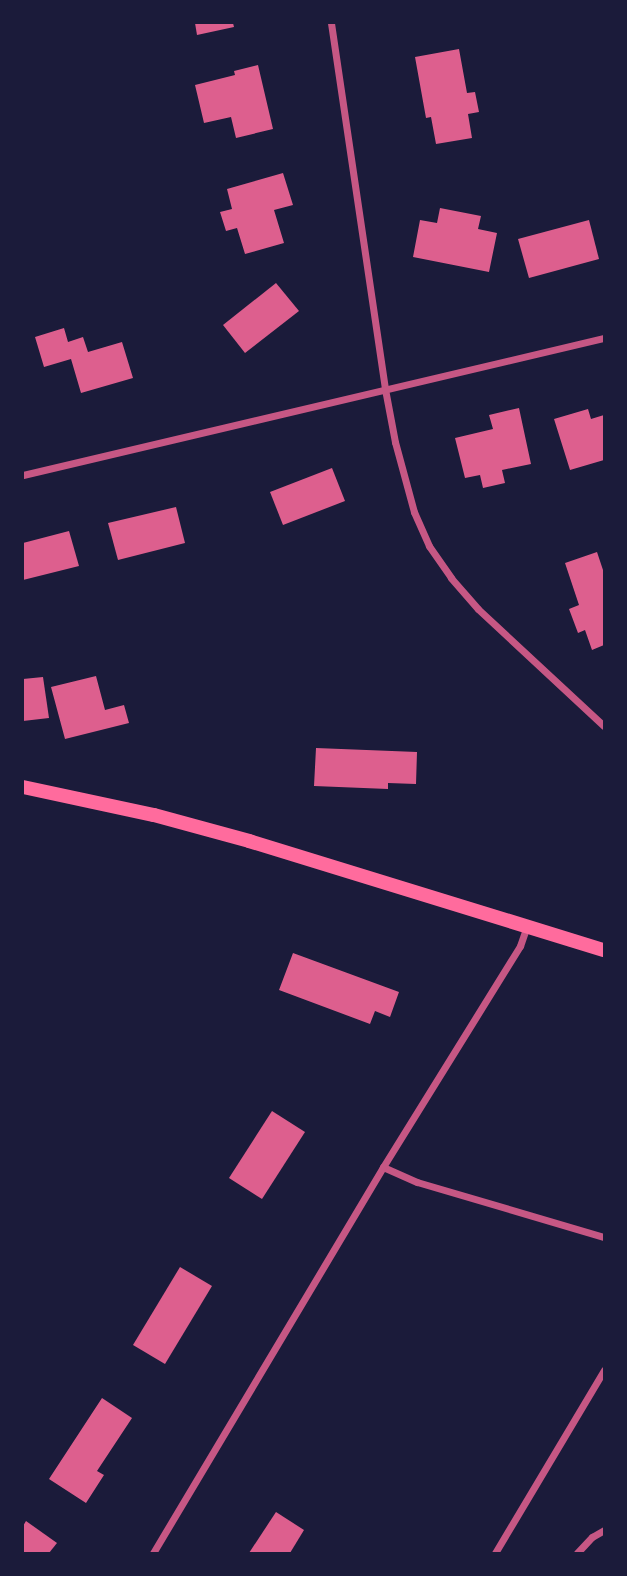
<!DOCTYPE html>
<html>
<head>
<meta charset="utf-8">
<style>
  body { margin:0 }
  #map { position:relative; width:627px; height:1576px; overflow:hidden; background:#1b1b3a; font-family:"Fira Sans Condensed",sans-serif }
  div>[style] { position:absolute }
  .building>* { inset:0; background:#dd5f8e }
  .minor>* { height:7px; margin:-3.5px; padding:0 3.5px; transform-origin:3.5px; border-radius:3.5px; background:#c65784 }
  .secondary>* { height:14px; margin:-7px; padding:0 7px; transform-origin:7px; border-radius:7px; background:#ff6b9d }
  span { translate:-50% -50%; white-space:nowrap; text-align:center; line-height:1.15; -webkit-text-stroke:7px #1b1b3a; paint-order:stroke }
  .frame { position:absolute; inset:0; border:24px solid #1b1b3a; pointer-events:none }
</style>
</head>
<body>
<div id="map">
  <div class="building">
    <div style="clip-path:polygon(195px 23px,233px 23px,234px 27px,197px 35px)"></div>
    <div style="clip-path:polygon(459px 49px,467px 93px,475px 92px,479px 112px,468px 114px,472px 138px,436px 144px,431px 117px,426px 118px,415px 57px)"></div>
    <div style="clip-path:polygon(258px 65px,273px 129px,236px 138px,231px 117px,204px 123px,195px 85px,235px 75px,234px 71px)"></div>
    <div style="clip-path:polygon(283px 173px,293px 205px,274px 210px,284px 243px,245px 254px,237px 228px,226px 231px,220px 212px,232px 209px,227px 189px)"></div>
    <div style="clip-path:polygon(440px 208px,481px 216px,478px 229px,497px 233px,489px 272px,413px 257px,420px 220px,437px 223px)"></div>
    <div style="clip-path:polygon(589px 220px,599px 259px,529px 278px,518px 239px)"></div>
    <div style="clip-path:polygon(276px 283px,299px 311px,245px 353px,223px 325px)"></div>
    <div style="clip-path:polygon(64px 328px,68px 342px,83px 337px,88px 352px,122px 342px,133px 378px,81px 393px,71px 359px,44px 367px,35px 337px)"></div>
    <div style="clip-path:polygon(519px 408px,531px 464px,502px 470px,505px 483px,483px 488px,480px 475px,465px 478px,455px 438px,493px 429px,489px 415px)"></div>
    <div style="clip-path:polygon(588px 409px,591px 419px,604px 415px,604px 460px,570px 470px,554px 419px)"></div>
    <div style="clip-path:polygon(332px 468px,345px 501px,283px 525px,270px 492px)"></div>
    <div style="clip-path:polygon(176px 507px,185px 543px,118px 560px,108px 523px)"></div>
    <div style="clip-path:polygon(69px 531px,79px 566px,23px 580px,23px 543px)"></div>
    <div style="clip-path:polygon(597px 552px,604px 573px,604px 645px,592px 650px,585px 630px,578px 633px,569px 609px,579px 605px,565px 563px)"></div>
    <div style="clip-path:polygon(96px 676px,105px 710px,124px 705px,129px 723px,65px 739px,51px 687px)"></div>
    <div style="clip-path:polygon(43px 677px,49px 718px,23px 721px,23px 679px)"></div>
    <div style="clip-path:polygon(316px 748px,417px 752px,416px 784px,388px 783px,388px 789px,314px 786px)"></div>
    <div style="clip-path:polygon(293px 953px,399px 992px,390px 1017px,375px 1011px,370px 1024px,279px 990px)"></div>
    <div style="clip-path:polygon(272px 1111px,305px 1132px,262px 1199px,229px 1178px)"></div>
    <div style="clip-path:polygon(180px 1267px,212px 1286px,165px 1364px,133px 1345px)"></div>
    <div style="clip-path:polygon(102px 1398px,132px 1418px,97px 1471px,104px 1475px,86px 1503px,49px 1479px)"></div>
    <div style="clip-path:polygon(276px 1512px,304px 1530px,290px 1553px,249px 1553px)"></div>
    <div style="clip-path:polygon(26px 1521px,57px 1543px,49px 1553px,23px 1553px,23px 1526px)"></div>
  </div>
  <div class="minor">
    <div style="left:331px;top:23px;width:370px;rotate:81.6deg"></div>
    <div style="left:385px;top:389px;width:54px;rotate:79.3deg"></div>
    <div style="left:395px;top:442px;width:73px;rotate:74.8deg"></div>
    <div style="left:414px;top:512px;width:37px;rotate:66deg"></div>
    <div style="left:429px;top:546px;width:39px;rotate:55deg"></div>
    <div style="left:451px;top:578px;width:41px;rotate:48.9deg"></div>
    <div style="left:478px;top:609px;width:172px;rotate:42.9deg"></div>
    <div style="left:23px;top:475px;width:597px;rotate:-13.27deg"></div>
    <div style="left:383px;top:1167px;width:37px;rotate:24deg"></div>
    <div style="left:417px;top:1182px;width:195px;rotate:16.4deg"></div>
    <div style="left:153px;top:1553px;width:449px;rotate:-59.2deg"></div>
    <div style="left:383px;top:1167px;width:260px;rotate:-58.2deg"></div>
    <div style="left:520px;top:946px;width:21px;rotate:-71deg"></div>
    <div style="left:495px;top:1553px;width:213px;rotate:-59.2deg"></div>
    <div style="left:577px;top:1553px;width:22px;rotate:-47deg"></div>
    <div style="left:592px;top:1537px;width:14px;rotate:-30deg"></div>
  </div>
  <div class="secondary">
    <div style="left:23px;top:787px;width:134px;rotate:12.1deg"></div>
    <div style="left:154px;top:815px;width:98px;rotate:15.3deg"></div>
    <div style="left:249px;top:841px;width:371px;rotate:17.1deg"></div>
  </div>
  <div class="frame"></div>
</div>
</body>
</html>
